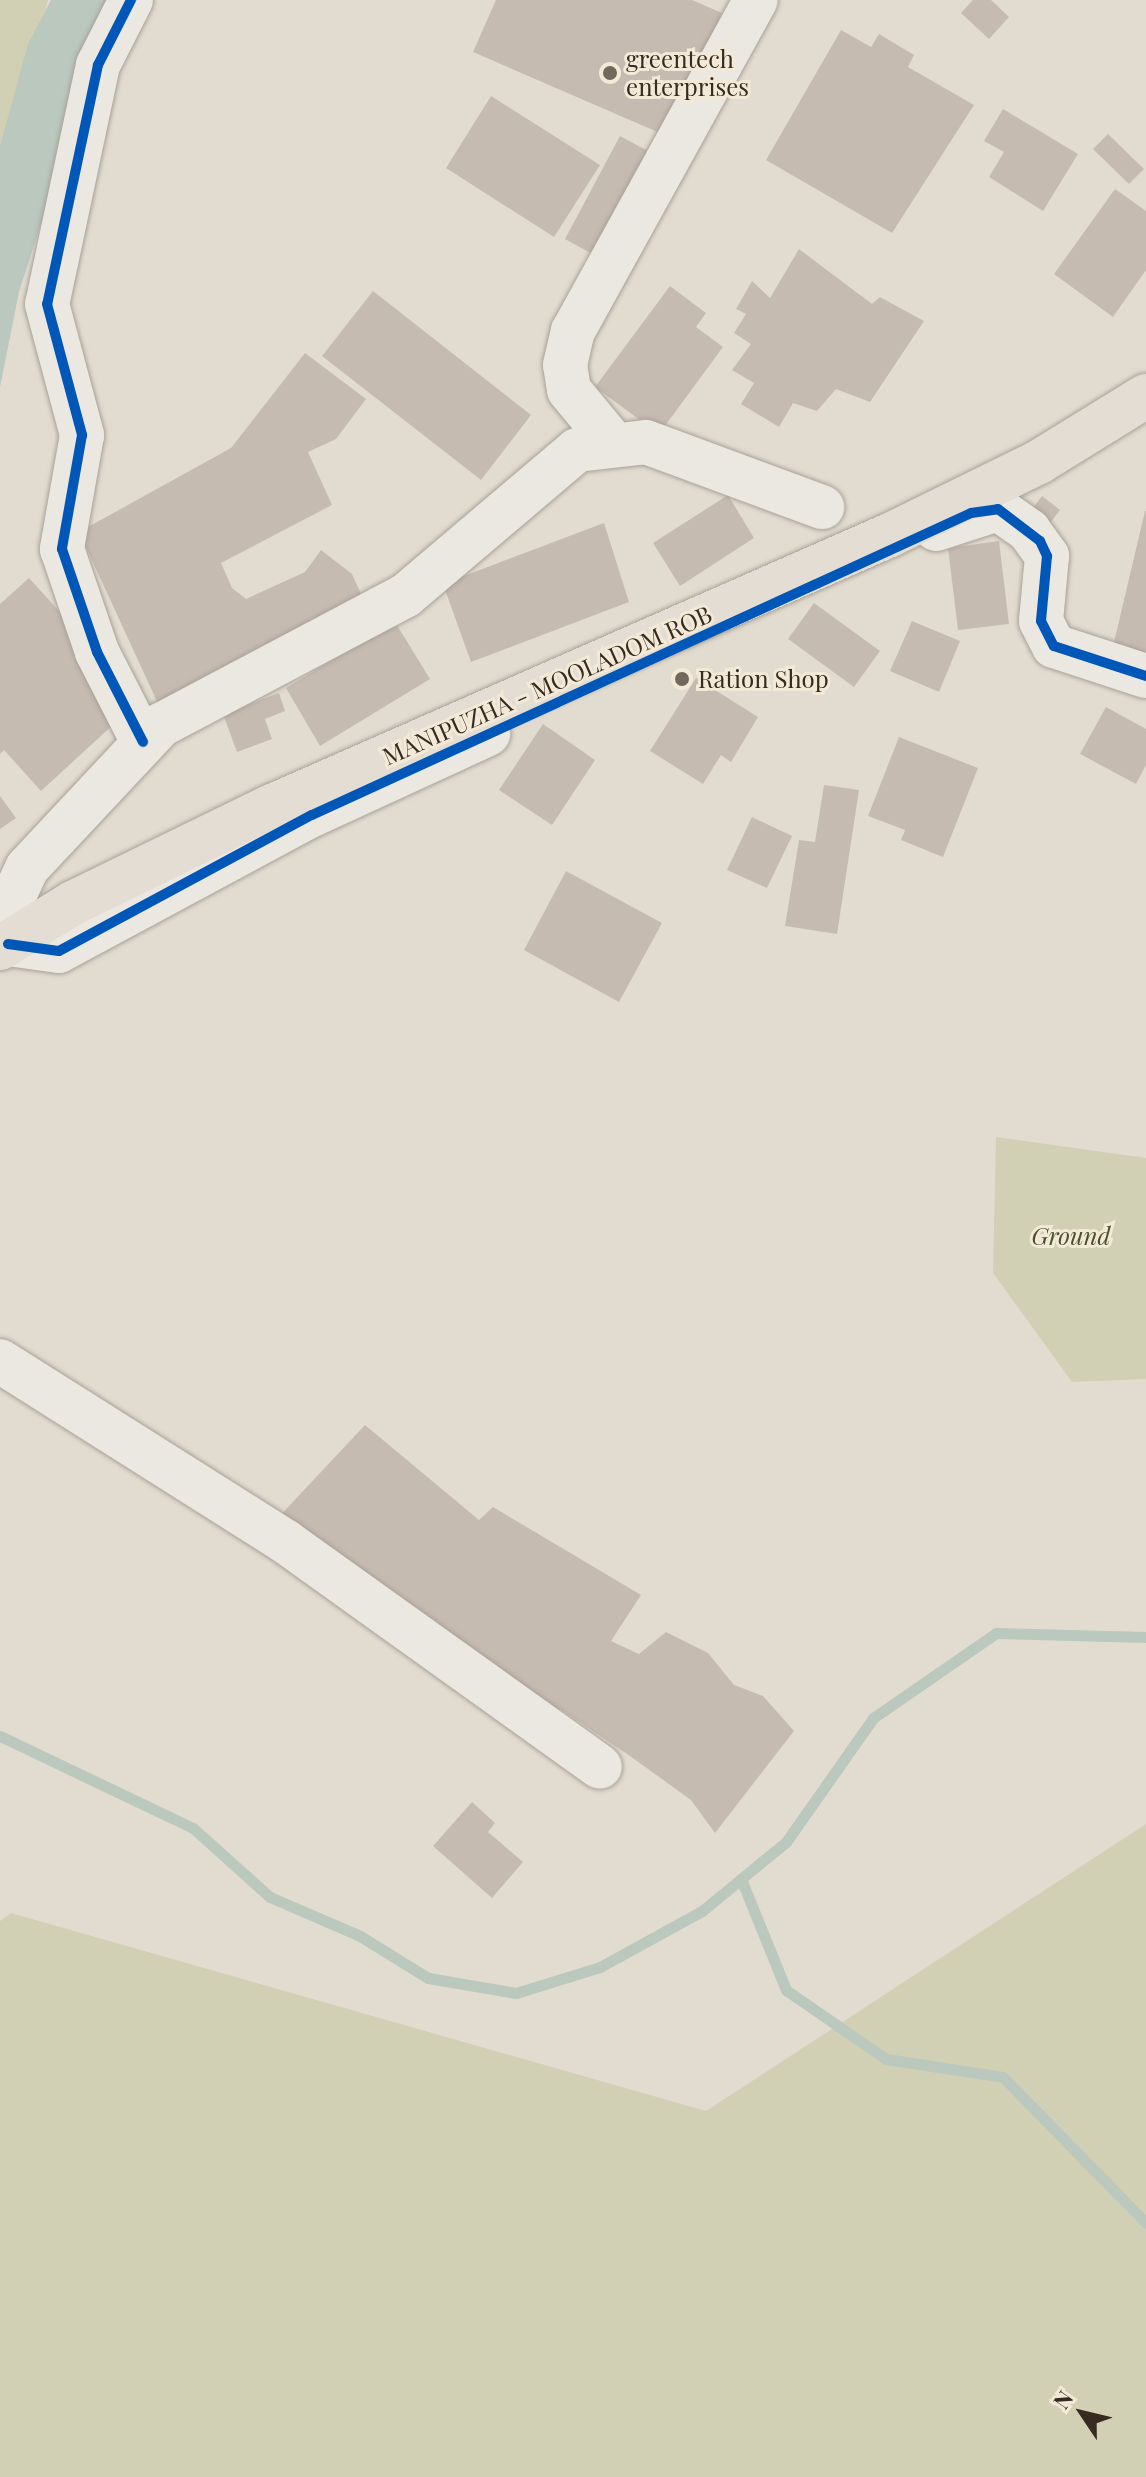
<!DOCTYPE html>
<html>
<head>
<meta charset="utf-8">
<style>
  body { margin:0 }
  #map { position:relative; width:1146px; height:2477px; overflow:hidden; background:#e2dcd0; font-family:"Playfair Display",serif }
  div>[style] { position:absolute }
  .green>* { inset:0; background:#d2d0b4 }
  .water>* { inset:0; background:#bac8be }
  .stream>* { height:11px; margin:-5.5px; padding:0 5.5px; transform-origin:5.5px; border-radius:5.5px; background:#bac8be }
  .building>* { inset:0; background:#c6bbb1 }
  .roads { filter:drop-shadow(0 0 2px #a8a198) drop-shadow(0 0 2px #a8a198) }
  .minor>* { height:44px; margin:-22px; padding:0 22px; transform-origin:22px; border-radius:22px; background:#ebe8e1 }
  .major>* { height:44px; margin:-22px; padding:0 22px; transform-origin:22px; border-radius:22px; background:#e3ddd3 }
  .cycleway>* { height:10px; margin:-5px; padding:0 5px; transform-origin:5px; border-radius:5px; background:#0057b8 }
  .dots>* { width:22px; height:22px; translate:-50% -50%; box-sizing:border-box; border:4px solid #f2e9d7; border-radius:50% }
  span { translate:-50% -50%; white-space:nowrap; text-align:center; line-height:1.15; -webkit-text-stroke:6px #f2e9d7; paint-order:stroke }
  .poi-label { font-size:24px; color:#362a21 }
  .left { translate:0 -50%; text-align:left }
  .street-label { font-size:24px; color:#362a21 }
  .park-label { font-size:24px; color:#48512a; font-style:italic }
  .north { position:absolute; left:1042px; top:2373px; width:80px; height:80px; -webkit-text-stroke:6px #f2e9d7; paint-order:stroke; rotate:305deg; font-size:22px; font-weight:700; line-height:32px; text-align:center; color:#362a21 }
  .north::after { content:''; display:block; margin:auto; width:28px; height:36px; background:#362a21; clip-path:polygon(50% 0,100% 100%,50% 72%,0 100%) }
</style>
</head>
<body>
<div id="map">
  <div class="green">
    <div style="clip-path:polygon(0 0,48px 0,0 186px)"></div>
    <div style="clip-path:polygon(996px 1137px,1146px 1158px,1146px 1379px,1072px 1382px,993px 1273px)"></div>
    <div style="clip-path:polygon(1146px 1824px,1146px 2477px,0 2477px,0 1921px,11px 1913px,706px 2111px)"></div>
  </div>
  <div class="water">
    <div style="clip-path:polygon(51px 0,113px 0,19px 292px,0 387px,0 146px,28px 44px)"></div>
  </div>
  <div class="stream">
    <div style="left:0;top:1736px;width:214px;rotate:25.5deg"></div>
    <div style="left:193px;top:1828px;width:103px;rotate:41.9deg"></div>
    <div style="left:270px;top:1897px;width:98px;rotate:23.4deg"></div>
    <div style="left:360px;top:1936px;width:80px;rotate:31.7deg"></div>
    <div style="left:428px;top:1978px;width:89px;rotate:9.7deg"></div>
    <div style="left:516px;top:1993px;width:88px;rotate:-17.2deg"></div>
    <div style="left:600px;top:1967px;width:116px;rotate:-28.8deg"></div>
    <div style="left:702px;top:1911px;width:109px;rotate:-39.4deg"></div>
    <div style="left:786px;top:1842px;width:151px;rotate:-54.9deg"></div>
    <div style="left:873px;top:1718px;width:150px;rotate:-34.6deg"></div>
    <div style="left:996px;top:1633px;width:150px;rotate:1.5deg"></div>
    <div style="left:741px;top:1879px;width:120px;rotate:67.9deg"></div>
    <div style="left:786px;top:1990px;width:121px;rotate:34.6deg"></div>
    <div style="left:886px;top:2059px;width:118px;rotate:8.7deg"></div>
    <div style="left:1003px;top:2077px;width:204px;rotate:45.6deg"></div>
  </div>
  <div class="building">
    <div style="clip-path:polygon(496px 0,692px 0,722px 13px,669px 137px,473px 52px)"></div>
    <div style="clip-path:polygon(973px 0,991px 0,1009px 17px,989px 39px,961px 13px)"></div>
    <div style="clip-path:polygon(841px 30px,871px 47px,879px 34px,914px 55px,908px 67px,974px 105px,892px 233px,766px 160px)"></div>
    <div style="clip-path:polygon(491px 96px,600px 165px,554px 237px,446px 168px)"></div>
    <div style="clip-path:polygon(1003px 109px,1078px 154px,1043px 211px,989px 177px,1004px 152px,984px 141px)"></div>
    <div style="clip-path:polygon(1108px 134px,1144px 169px,1129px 184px,1093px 149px)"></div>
    <div style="clip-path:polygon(620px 136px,661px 158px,605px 261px,565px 239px)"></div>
    <div style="clip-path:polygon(1115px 189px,1146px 211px,1146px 270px,1113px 317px,1054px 274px)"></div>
    <div style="clip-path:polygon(799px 249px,872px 304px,880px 297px,924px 321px,870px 402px,836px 389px,817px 411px,793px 403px,779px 427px,741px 404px,754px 383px,732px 370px,751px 344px,734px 333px,746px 314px,736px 309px,752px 281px,770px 298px)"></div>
    <div style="clip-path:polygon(670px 286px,706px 313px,696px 327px,723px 347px,659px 434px,595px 387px)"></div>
    <div style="clip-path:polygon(373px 291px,531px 415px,481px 480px,322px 356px)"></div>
    <div style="clip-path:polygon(305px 353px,366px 399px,336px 439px,308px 452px,332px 505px,221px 563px,232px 588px,246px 599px,305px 572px,321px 550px,352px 574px,366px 605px,160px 708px,79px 532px,231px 448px)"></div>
    <div style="clip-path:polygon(728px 495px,754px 538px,680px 586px,653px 543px)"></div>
    <div style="clip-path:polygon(1042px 496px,1060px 510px,1044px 531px,1026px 517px)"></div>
    <div style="clip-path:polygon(1145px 511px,1146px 511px,1146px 663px,1111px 655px)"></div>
    <div style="clip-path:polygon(604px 523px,629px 602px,471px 662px,443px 584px)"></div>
    <div style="clip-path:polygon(999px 541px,1009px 624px,958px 630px,948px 548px)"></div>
    <div style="clip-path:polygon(29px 578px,140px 700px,41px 791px,4px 750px,0 754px,0 604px)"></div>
    <div style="clip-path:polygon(814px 603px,880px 651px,854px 687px,788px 639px)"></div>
    <div style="clip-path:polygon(912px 621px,960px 641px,939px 692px,890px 671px)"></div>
    <div style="clip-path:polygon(395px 622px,430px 679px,320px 746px,286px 688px)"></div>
    <div style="clip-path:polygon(696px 678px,758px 717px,731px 762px,721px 755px,703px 784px,650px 751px)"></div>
    <div style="clip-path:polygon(279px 693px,285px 711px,265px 719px,272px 739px,237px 752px,223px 714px)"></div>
    <div style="clip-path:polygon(1106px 707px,1146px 729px,1146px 765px,1136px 784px,1080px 754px)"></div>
    <div style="clip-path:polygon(543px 724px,595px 760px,552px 825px,499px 790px)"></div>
    <div style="clip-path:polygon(899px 737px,978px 768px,943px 857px,901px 840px,905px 830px,868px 816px)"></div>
    <div style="clip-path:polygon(824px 785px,859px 790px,837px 934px,785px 926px,799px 840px,815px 842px)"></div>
    <div style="clip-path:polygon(0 796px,16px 818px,0 829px)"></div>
    <div style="clip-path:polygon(752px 817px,792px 836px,767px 888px,727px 870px)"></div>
    <div style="clip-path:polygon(566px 871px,662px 923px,619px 1002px,524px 950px)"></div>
    <div style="clip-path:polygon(365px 1425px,479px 1520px,493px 1507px,641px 1595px,611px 1641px,639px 1654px,666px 1632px,708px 1653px,734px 1685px,763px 1696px,794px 1731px,715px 1833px,691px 1800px,630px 1756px,560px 1709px,547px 1716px,275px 1521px)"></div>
    <div style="clip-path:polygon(472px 1802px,495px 1823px,488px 1832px,523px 1862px,492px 1898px,433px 1846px)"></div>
  </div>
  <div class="roads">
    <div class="minor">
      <div style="left:131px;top:0;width:73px;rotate:116.9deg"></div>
      <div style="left:98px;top:65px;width:244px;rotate:102deg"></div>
      <div style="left:47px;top:304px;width:136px;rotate:75deg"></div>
      <div style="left:82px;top:435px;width:116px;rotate:100deg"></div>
      <div style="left:62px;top:549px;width:109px;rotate:71.2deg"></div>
      <div style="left:97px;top:652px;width:101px;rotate:62.9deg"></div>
      <div style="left:612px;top:442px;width:67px;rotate:-129.6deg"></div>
      <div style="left:569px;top:390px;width:25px;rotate:-99deg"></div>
      <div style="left:565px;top:365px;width:35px;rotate:-77deg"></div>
      <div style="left:573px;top:331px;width:378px;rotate:-61.1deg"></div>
      <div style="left:936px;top:529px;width:65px;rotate:-17.9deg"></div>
      <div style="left:998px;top:509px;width:38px;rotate:35deg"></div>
      <div style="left:1029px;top:531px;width:31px;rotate:54deg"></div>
      <div style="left:1047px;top:556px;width:65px;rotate:95.3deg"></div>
      <div style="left:1041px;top:621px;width:28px;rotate:63deg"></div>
      <div style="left:1054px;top:646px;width:97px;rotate:18.1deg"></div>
      <div style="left:0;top:926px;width:64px;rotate:-65deg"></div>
      <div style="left:27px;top:868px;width:196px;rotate:-46.9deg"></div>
      <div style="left:161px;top:725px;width:276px;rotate:-27.9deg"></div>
      <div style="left:405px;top:596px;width:226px;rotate:-40.3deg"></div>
      <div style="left:577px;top:450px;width:69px;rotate:-6.6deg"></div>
      <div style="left:646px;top:442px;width:188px;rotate:20.3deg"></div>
      <div style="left:8px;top:944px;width:51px;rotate:7.8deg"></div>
      <div style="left:59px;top:951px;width:287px;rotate:-28.3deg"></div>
      <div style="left:312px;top:815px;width:194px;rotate:-24.7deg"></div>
      <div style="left:0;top:1361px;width:338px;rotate:32.3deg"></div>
      <div style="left:286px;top:1542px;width:386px;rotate:35.6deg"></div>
    </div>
    <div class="major">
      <div style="left:0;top:948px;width:86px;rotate:-31.7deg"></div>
      <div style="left:73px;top:903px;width:219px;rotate:-26deg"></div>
      <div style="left:270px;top:807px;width:677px;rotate:-23.69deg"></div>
      <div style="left:890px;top:535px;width:166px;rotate:-26.1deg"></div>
      <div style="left:1039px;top:462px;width:126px;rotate:-31.7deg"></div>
    </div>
  </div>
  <div class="cycleway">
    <div style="left:131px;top:0;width:73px;rotate:116.9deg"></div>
    <div style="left:98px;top:65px;width:244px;rotate:102deg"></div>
    <div style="left:47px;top:304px;width:136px;rotate:75deg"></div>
    <div style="left:82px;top:435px;width:116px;rotate:100deg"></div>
    <div style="left:62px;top:549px;width:109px;rotate:71.2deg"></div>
    <div style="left:97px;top:652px;width:101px;rotate:62.9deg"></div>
    <div style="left:8px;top:944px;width:51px;rotate:7.8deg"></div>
    <div style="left:59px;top:951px;width:287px;rotate:-28.3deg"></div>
    <div style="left:312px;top:815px;width:725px;rotate:-24.62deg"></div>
    <div style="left:971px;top:513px;width:27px;rotate:-8deg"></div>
    <div style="left:998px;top:509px;width:53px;rotate:37.3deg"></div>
    <div style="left:1040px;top:541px;width:17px;rotate:65deg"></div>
    <div style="left:1047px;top:556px;width:65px;rotate:95.3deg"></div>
    <div style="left:1041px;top:621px;width:28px;rotate:63deg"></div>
    <div style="left:1054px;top:646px;width:97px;rotate:18.1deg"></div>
  </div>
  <div class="dots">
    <div style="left:610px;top:73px;background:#72685e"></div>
    <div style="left:682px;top:679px;background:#72685e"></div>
  </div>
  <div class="poi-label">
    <span class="left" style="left:626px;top:73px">greentech<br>enterprises</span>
    <span class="left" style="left:698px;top:679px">Ration Shop</span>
  </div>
  <div class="street-label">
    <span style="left:547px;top:685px;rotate:-24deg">MANIPUZHA - MOOLADOM ROB</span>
  </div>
  <div class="park-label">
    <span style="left:1071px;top:1236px">Ground</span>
  </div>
  <div class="north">N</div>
</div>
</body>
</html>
